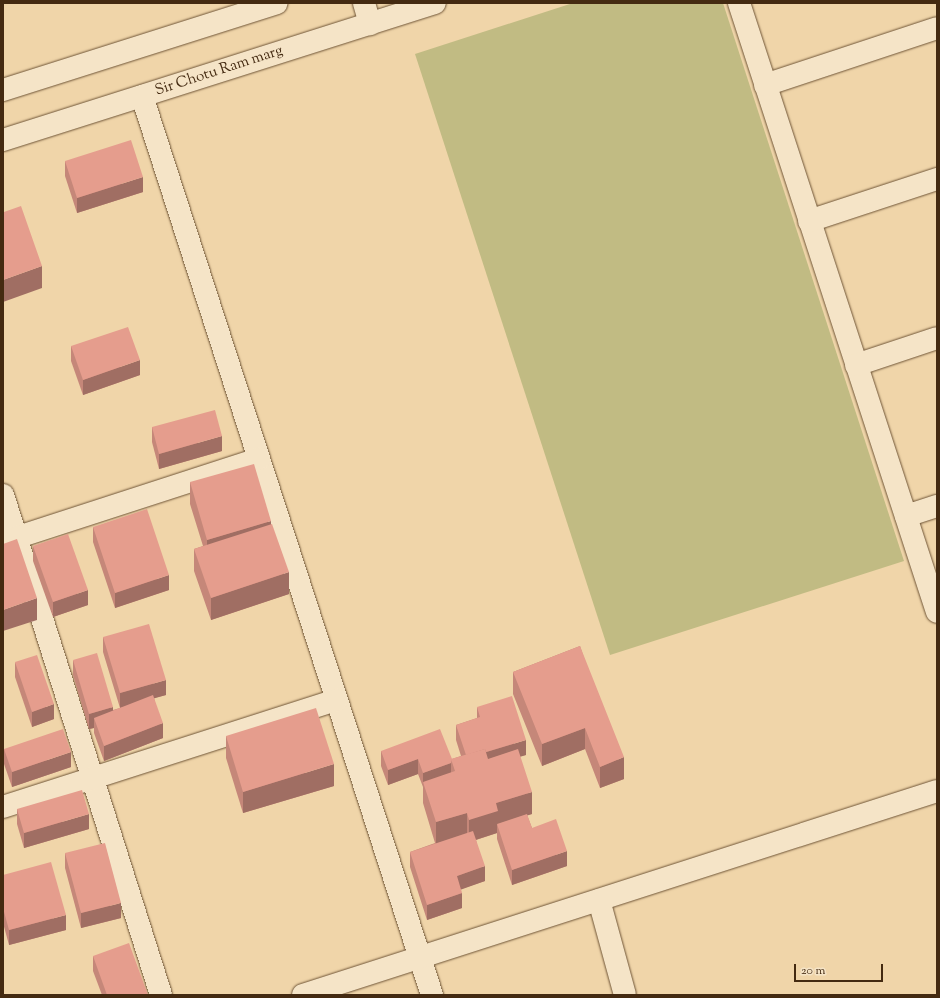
<!DOCTYPE html>
<html>
<head>
<meta charset="utf-8">
<style>
  body { margin:0 }
  #map { position:relative; width:940px; height:998px; overflow:hidden; background:#f0d5a9; font-family:"Sorts Mill Goudy",serif }
  div>[style] { position:absolute }
  .green>* { inset:0; background:#c1bb83 }
  .roads { filter:drop-shadow(0 0 1px #6f5537) drop-shadow(0 0 1px #6f5537) }
  .street>* { height:22px; margin:-11px; padding:0 11px; transform-origin:11px; border-radius:11px; background:#f5e4c7 }
  .secondary>* { height:22px; margin:-11px; padding:0 11px; transform-origin:11px; border-radius:11px; background:#f5e4c7 }
  .wall>* { inset:0; background:#c58779 }
  .shaded-wall>* { inset:0; background:#a06e63 }
  .building>* { inset:0; background:#e59d8d }
  span { translate:-50% -50%; white-space:nowrap; text-align:center; line-height:1.15; -webkit-text-stroke:3px #f5e4c7; paint-order:stroke }
  .street-label { font-size:15px; color:#442a11 }
  .frame { position:absolute; inset:0; border:4px solid #442a11; pointer-events:none }
  .scale { position:absolute; left:794px; top:964px; width:89px; height:18px; box-sizing:border-box; border:2px solid #442a11; border-top:0; padding-left:5px; font-size:12px; line-height:14px; white-space:nowrap; color:#442a11; -webkit-text-stroke:3px #f5e4c7; paint-order:stroke }
</style>
</head>
<body>
<div id="map">
  <div class="green">
    <div style="clip-path:polygon(573px 3px,723px 3px,904px 561px,610px 655px,415px 54px)"></div>
  </div>
  <div class="roads">
    <div class="street">
      <div style="left:364px;top:3px;width:22px;rotate:74deg"></div>
      <div style="left:739px;top:3px;width:640px;rotate:71.99deg"></div>
      <div style="left:765px;top:85px;width:181px;rotate:-18.3deg"></div>
      <div style="left:142px;top:96px;width:945px;rotate:72.12deg"></div>
      <div style="left:809px;top:221px;width:135px;rotate:-18.2deg"></div>
      <div style="left:856px;top:365px;width:85px;rotate:-18.4deg"></div>
      <div style="left:3px;top:495px;width:524px;rotate:72.46deg"></div>
      <div style="left:906px;top:516px;width:33px;rotate:-18deg"></div>
      <div style="left:3px;top:542px;width:269px;rotate:-18deg"></div>
      <div style="left:3px;top:807px;width:350px;rotate:-17.8deg"></div>
      <div style="left:599px;top:900px;width:98px;rotate:74.7deg"></div>
      <div style="left:303px;top:995px;width:666px;rotate:-17.84deg"></div>
    </div>
    <div class="secondary">
      <div style="left:3px;top:90px;width:287px;rotate:-17.6deg"></div>
      <div style="left:3px;top:140px;width:453px;rotate:-17.6deg"></div>
    </div>
  </div>
  <div class="wall">
    <div style="clip-path:polygon(65px 161px,143px 192px,77px 213px,65px 176px)"></div>
    <div style="clip-path:polygon(71px 346px,140px 375px,83px 395px,71px 361px)"></div>
    <div style="clip-path:polygon(152px 427px,222px 451px,159px 469px,152px 442px)"></div>
    <div style="clip-path:polygon(190px 482px,271px 524px,289px 594px,211px 620px,194px 571px,194px 549px,203px 546px,190px 504px)"></div>
    <div style="clip-path:polygon(93px 527px,169px 590px,115px 608px,93px 542px)"></div>
    <div style="clip-path:polygon(33px 546px,88px 605px,53px 617px,33px 561px)"></div>
    <div style="clip-path:polygon(103px 637px,166px 695px,154px 698px,163px 738px,104px 761px,94px 733px,94px 728px,89px 729px,73px 675px,73px 660px,113px 710px,120px 708px,103px 652px)"></div>
    <div style="clip-path:polygon(580px 646px,624px 779px,600px 788px,585px 749px,542px 766px,513px 694px,513px 672px)"></div>
    <div style="clip-path:polygon(15px 662px,54px 719px,32px 727px,15px 677px)"></div>
    <div style="clip-path:polygon(477px 707px,526px 755px,520px 756px,532px 814px,527px 815px,532px 828px,567px 866px,512px 885px,497px 839px,497px 833px,476px 840px,485px 881px,461px 889px,462px 908px,427px 920px,410px 867px,410px 852px,435px 843px,423px 803px,423px 787px,418px 774px,388px 785px,381px 766px,381px 751px,452px 759px,461px 756px,456px 740px,456px 725px,477px 718px)"></div>
    <div style="clip-path:polygon(226px 736px,334px 786px,243px 813px,226px 758px)"></div>
    <div style="clip-path:polygon(4px 749px,71px 767px,12px 787px,4px 764px)"></div>
    <div style="clip-path:polygon(17px 809px,89px 829px,24px 848px,17px 824px)"></div>
    <div style="clip-path:polygon(65px 853px,121px 918px,81px 928px,65px 868px)"></div>
    <div style="clip-path:polygon(3px 875px,66px 930px,9px 945px,3px 923px)"></div>
    <div style="clip-path:polygon(93px 956px,148px 995px,102px 995px,93px 971px)"></div>
  </div>
  <div class="shaded-wall">
    <div style="clip-path:polygon(143px 177px,143px 192px,77px 213px,77px 198px)"></div>
    <div style="clip-path:polygon(42px 266px,42px 288px,3px 302px,3px 280px)"></div>
    <div style="clip-path:polygon(140px 360px,140px 375px,83px 395px,83px 380px)"></div>
    <div style="clip-path:polygon(222px 436px,222px 451px,159px 469px,159px 454px)"></div>
    <div style="clip-path:polygon(271px 521px,271px 543px,207px 562px,207px 540px)"></div>
    <div style="clip-path:polygon(289px 572px,289px 594px,211px 620px,211px 598px)"></div>
    <div style="clip-path:polygon(169px 575px,169px 590px,115px 608px,115px 593px)"></div>
    <div style="clip-path:polygon(88px 590px,88px 605px,53px 617px,53px 602px)"></div>
    <div style="clip-path:polygon(37px 598px,37px 620px,3px 631px,3px 610px)"></div>
    <div style="clip-path:polygon(166px 680px,166px 695px,120px 708px,120px 693px)"></div>
    <div style="clip-path:polygon(54px 704px,54px 719px,32px 727px,32px 712px)"></div>
    <div style="clip-path:polygon(113px 707px,113px 722px,94px 718px,94px 728px,89px 729px,89px 714px)"></div>
    <div style="clip-path:polygon(163px 723px,163px 738px,104px 761px,104px 746px)"></div>
    <div style="clip-path:polygon(585px 728px,585px 749px,542px 766px,542px 744px)"></div>
    <div style="clip-path:polygon(526px 740px,526px 755px,467px 773px,467px 758px)"></div>
    <div style="clip-path:polygon(71px 752px,71px 767px,12px 787px,12px 772px)"></div>
    <div style="clip-path:polygon(624px 757px,624px 779px,600px 788px,600px 767px)"></div>
    <div style="clip-path:polygon(418px 759px,418px 774px,388px 785px,388px 770px)"></div>
    <div style="clip-path:polygon(451px 763px,451px 778px,423px 783px,423px 773px)"></div>
    <div style="clip-path:polygon(334px 764px,334px 786px,243px 813px,243px 792px)"></div>
    <div style="clip-path:polygon(532px 792px,532px 814px,497px 825px,497px 833px,469px 842px,469px 820px,496px 803px)"></div>
    <div style="clip-path:polygon(467px 813px,467px 834px,436px 844px,436px 822px)"></div>
    <div style="clip-path:polygon(89px 814px,89px 829px,24px 848px,24px 833px)"></div>
    <div style="clip-path:polygon(567px 851px,567px 866px,512px 885px,512px 870px)"></div>
    <div style="clip-path:polygon(485px 866px,485px 881px,457px 891px,457px 876px)"></div>
    <div style="clip-path:polygon(462px 893px,462px 908px,427px 920px,427px 905px)"></div>
    <div style="clip-path:polygon(121px 903px,121px 918px,81px 928px,81px 913px)"></div>
    <div style="clip-path:polygon(66px 915px,66px 930px,9px 945px,9px 930px)"></div>
  </div>
  <div class="building">
    <div style="clip-path:polygon(131px 140px,143px 177px,77px 198px,65px 161px)"></div>
    <div style="clip-path:polygon(21px 206px,42px 266px,3px 280px,3px 208px,4px 212px)"></div>
    <div style="clip-path:polygon(128px 327px,140px 360px,83px 380px,71px 346px)"></div>
    <div style="clip-path:polygon(215px 410px,222px 436px,159px 454px,152px 427px)"></div>
    <div style="clip-path:polygon(254px 464px,271px 521px,207px 540px,190px 482px)"></div>
    <div style="clip-path:polygon(147px 509px,169px 575px,115px 593px,93px 527px)"></div>
    <div style="clip-path:polygon(272px 524px,289px 572px,211px 598px,194px 549px)"></div>
    <div style="clip-path:polygon(68px 534px,88px 590px,53px 602px,33px 546px)"></div>
    <div style="clip-path:polygon(17px 539px,37px 598px,3px 610px,3px 544px)"></div>
    <div style="clip-path:polygon(149px 624px,166px 680px,120px 693px,103px 637px)"></div>
    <div style="clip-path:polygon(580px 646px,624px 757px,600px 767px,585px 728px,542px 744px,513px 672px)"></div>
    <div style="clip-path:polygon(97px 653px,113px 707px,89px 714px,73px 660px)"></div>
    <div style="clip-path:polygon(37px 655px,54px 704px,32px 712px,15px 662px)"></div>
    <div style="clip-path:polygon(153px 695px,163px 723px,104px 746px,94px 718px)"></div>
    <div style="clip-path:polygon(512px 696px,526px 740px,486px 752px,485px 749px,466px 755px,456px 725px,480px 717px,477px 707px)"></div>
    <div style="clip-path:polygon(316px 708px,334px 764px,243px 792px,226px 736px)"></div>
    <div style="clip-path:polygon(63px 729px,71px 752px,12px 772px,4px 749px)"></div>
    <div style="clip-path:polygon(440px 729px,452px 759px,451px 763px,423px 773px,418px 759px,388px 770px,381px 751px)"></div>
    <div style="clip-path:polygon(485px 749px,488px 759px,518px 749px,532px 792px,496px 803px,498px 811px,469px 820px,467px 813px,436px 822px,423px 782px,455px 771px,451px 759px)"></div>
    <div style="clip-path:polygon(82px 790px,89px 814px,24px 833px,17px 809px)"></div>
    <div style="clip-path:polygon(527px 814px,532px 828px,556px 819px,567px 851px,512px 870px,497px 824px)"></div>
    <div style="clip-path:polygon(473px 831px,485px 866px,457px 876px,462px 893px,427px 905px,410px 852px)"></div>
    <div style="clip-path:polygon(105px 843px,121px 903px,81px 913px,65px 853px)"></div>
    <div style="clip-path:polygon(51px 862px,66px 915px,9px 930px,3px 908px,3px 875px)"></div>
    <div style="clip-path:polygon(129px 943px,148px 995px,107px 995px,93px 956px)"></div>
  </div>
  <div class="street-label">
    <span style="left:219px;top:71px;rotate:-18deg">Sir Chotu Ram marg</span>
  </div>
  <div class="frame"></div>
  <div class="scale">20 m</div>
</div>
</body>
</html>
